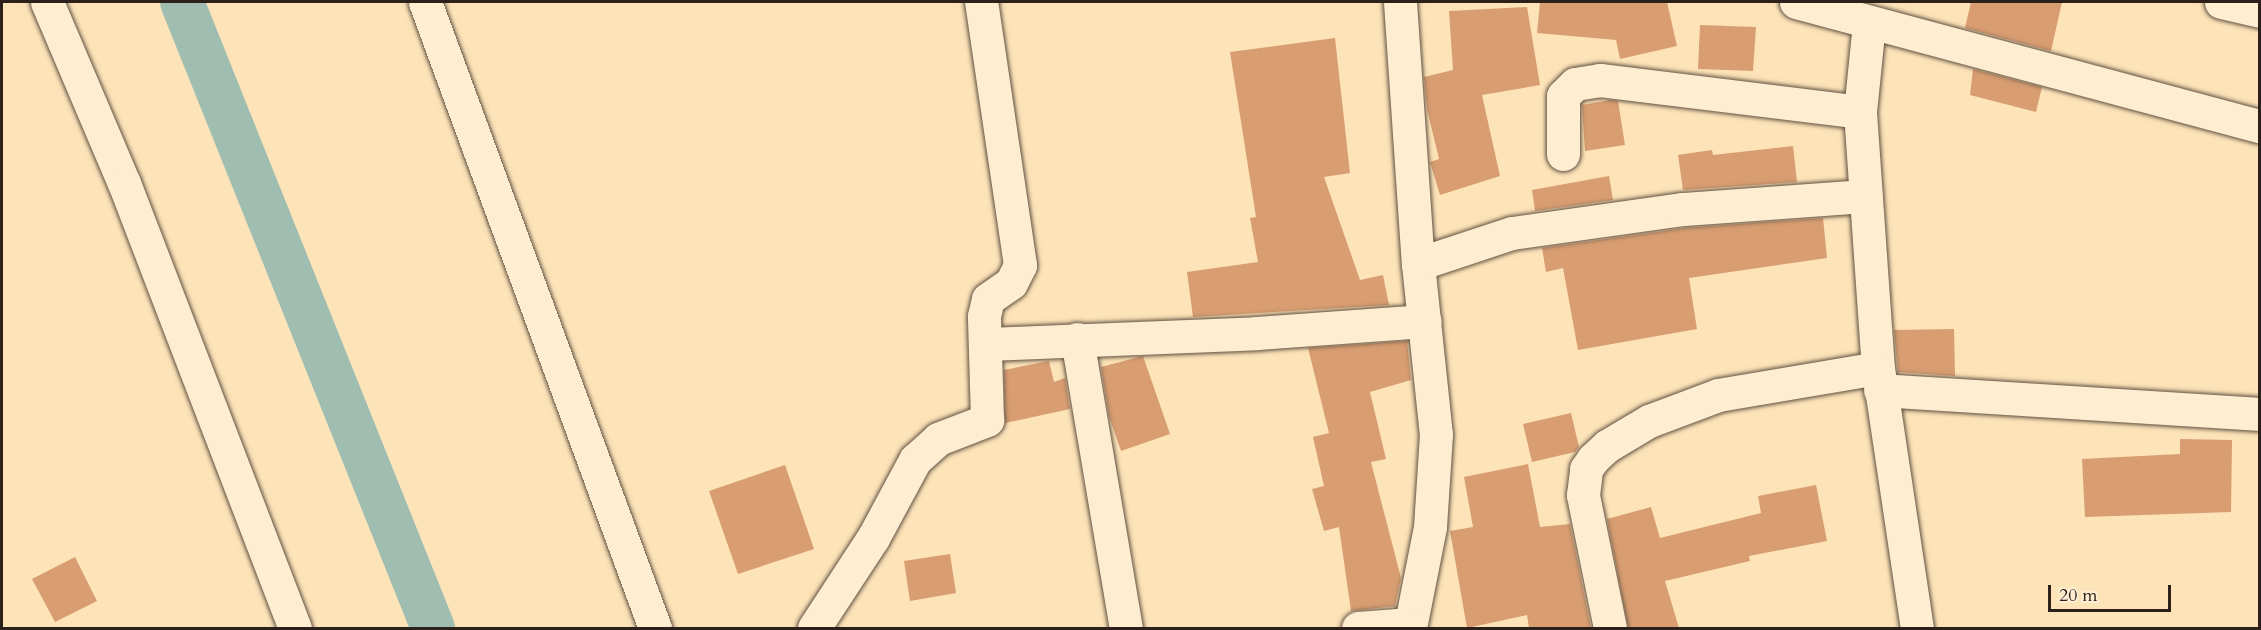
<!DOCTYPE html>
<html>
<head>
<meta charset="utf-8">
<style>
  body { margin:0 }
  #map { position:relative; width:2261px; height:630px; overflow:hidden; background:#fde3b8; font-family:Cardo,serif }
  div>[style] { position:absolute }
  .canal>* { height:44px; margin:-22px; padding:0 22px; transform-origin:22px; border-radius:22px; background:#9fbeb1 }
  .building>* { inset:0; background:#d89d71 }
  .roads { filter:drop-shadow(0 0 2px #605142) drop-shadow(0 0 2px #605142) }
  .street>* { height:33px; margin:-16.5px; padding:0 16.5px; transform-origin:16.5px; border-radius:16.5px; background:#feedd1 }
  .secondary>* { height:33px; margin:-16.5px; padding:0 16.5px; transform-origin:16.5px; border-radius:16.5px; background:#feedd1 }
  span { translate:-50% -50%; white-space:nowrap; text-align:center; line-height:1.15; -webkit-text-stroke:4.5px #feedd1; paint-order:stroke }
  .frame { position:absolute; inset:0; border:3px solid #2c201b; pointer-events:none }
  .scale { position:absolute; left:2048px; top:585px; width:123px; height:27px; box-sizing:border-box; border:3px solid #2c201b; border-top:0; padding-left:8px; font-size:18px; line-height:21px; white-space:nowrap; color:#2c201b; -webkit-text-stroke:4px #feedd1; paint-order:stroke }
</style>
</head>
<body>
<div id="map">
  <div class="canal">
    <div style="left:182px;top:2px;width:674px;rotate:68.15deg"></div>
  </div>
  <div class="building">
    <div style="clip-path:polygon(1540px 2px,1667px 2px,1677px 46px,1620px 59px,1616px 40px,1537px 33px)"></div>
    <div style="clip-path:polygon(1971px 2px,2062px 2px,2051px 51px,1965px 28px)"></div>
    <div style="clip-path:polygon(1527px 7px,1540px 85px,1482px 95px,1500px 176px,1440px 195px,1430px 162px,1439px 159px,1427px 109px,1424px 77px,1453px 70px,1449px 11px)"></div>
    <div style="clip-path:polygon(1700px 25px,1756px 27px,1753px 71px,1698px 69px)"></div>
    <div style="clip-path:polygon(1335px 38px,1350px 173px,1324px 177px,1360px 280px,1383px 275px,1389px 305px,1193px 317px,1187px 272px,1258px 262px,1250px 218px,1256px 217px,1230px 52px)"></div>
    <div style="clip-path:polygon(1973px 69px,2042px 87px,2036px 112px,1970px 95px)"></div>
    <div style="clip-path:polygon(1610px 100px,1618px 101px,1625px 145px,1585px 151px,1582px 105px)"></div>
    <div style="clip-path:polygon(1793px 146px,1797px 182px,1683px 190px,1678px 155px,1712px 150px,1713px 155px)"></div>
    <div style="clip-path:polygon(1609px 176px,1613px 200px,1535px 211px,1532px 190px)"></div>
    <div style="clip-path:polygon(1823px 218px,1827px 258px,1689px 278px,1697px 329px,1578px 350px,1563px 268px,1546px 272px,1542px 248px,1685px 228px)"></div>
    <div style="clip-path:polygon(1954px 329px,1955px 376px,1898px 372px,1894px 330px)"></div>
    <div style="clip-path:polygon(1407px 341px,1411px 380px,1370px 392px,1386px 459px,1371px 462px,1401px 578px,1395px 606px,1351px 611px,1339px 527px,1324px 531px,1312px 489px,1324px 486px,1313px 437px,1329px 433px,1308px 348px)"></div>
    <div style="clip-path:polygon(1143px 356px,1170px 434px,1121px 451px,1109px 416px,1101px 367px)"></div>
    <div style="clip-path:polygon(1049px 361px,1054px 382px,1065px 378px,1070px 409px,1005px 423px,1004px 370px)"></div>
    <div style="clip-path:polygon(1571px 413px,1579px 447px,1575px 452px,1532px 462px,1523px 424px)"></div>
    <div style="clip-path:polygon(2180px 439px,2232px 440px,2231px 512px,2085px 517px,2082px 459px,2180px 454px)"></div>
    <div style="clip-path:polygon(1528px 464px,1540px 527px,1570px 524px,1591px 628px,1529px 628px,1527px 615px,1467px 628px,1450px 531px,1473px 527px,1464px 477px)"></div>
    <div style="clip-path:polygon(785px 465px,814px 549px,738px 574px,709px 491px)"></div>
    <div style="clip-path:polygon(1816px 485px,1827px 541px,1749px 556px,1750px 561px,1665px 581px,1679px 628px,1628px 628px,1607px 519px,1651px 507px,1660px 538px,1761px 513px,1758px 496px)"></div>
    <div style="clip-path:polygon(950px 554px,956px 593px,910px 601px,904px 561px)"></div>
    <div style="clip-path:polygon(75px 557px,97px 601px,55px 622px,32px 579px)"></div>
  </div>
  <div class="roads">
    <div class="street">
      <div style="left:47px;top:2px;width:197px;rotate:67deg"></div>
      <div style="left:124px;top:183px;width:477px;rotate:69deg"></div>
      <div style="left:1400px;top:2px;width:263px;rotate:86.1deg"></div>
      <div style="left:1418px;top:264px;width:171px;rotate:84deg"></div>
      <div style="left:1436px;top:434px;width:93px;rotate:93.7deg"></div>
      <div style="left:1430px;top:527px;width:103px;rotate:101.2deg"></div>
      <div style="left:1796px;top:2px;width:480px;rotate:15deg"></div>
      <div style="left:2221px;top:2px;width:40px;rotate:13deg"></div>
      <div style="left:1869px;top:23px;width:89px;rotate:95.8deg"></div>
      <div style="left:1860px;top:112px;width:257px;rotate:86deg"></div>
      <div style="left:1878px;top:368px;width:263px;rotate:81.5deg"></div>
      <div style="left:1563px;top:154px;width:58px;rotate:-90deg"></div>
      <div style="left:1563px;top:96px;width:17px;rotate:-45deg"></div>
      <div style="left:1575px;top:84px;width:25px;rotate:-9deg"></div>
      <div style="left:1600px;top:80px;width:262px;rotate:7deg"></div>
      <div style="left:1418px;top:264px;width:99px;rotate:-18.3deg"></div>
      <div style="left:1512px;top:233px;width:173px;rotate:-8deg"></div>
      <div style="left:1683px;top:209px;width:183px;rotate:-4.1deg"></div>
      <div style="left:1077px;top:339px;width:293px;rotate:80.4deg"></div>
      <div style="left:988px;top:344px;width:269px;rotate:-2.3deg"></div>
      <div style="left:1257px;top:333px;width:168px;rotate:-4.1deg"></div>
      <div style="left:1880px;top:390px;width:381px;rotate:3.6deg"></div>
      <div style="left:814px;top:628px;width:108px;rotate:-56.8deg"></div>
      <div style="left:873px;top:538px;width:89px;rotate:-61.7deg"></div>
      <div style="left:915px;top:460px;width:31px;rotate:-42deg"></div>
      <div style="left:938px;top:439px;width:53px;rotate:-21.2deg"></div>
      <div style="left:987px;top:420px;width:104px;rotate:-91.7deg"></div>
      <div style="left:984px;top:316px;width:17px;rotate:-77deg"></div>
      <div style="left:988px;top:299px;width:28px;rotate:-35deg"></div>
      <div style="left:1011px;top:283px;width:20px;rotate:-63deg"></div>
      <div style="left:1020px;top:265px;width:266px;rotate:-98.4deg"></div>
      <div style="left:1358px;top:628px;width:52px;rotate:-4.4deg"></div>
      <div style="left:1610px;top:628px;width:136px;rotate:-101.5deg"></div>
      <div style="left:1583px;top:495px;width:26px;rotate:-83deg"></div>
      <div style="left:1586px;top:469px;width:12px;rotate:-55deg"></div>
      <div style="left:1593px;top:459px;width:19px;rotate:-43deg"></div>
      <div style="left:1607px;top:446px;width:49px;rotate:-30.8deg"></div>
      <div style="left:1649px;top:421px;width:74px;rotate:-20.6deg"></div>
      <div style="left:1718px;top:395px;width:162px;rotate:-9.6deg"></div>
    </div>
    <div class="secondary">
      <div style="left:425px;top:2px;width:667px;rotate:69.83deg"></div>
    </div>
  </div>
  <div class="frame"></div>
  <div class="scale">20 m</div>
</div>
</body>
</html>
